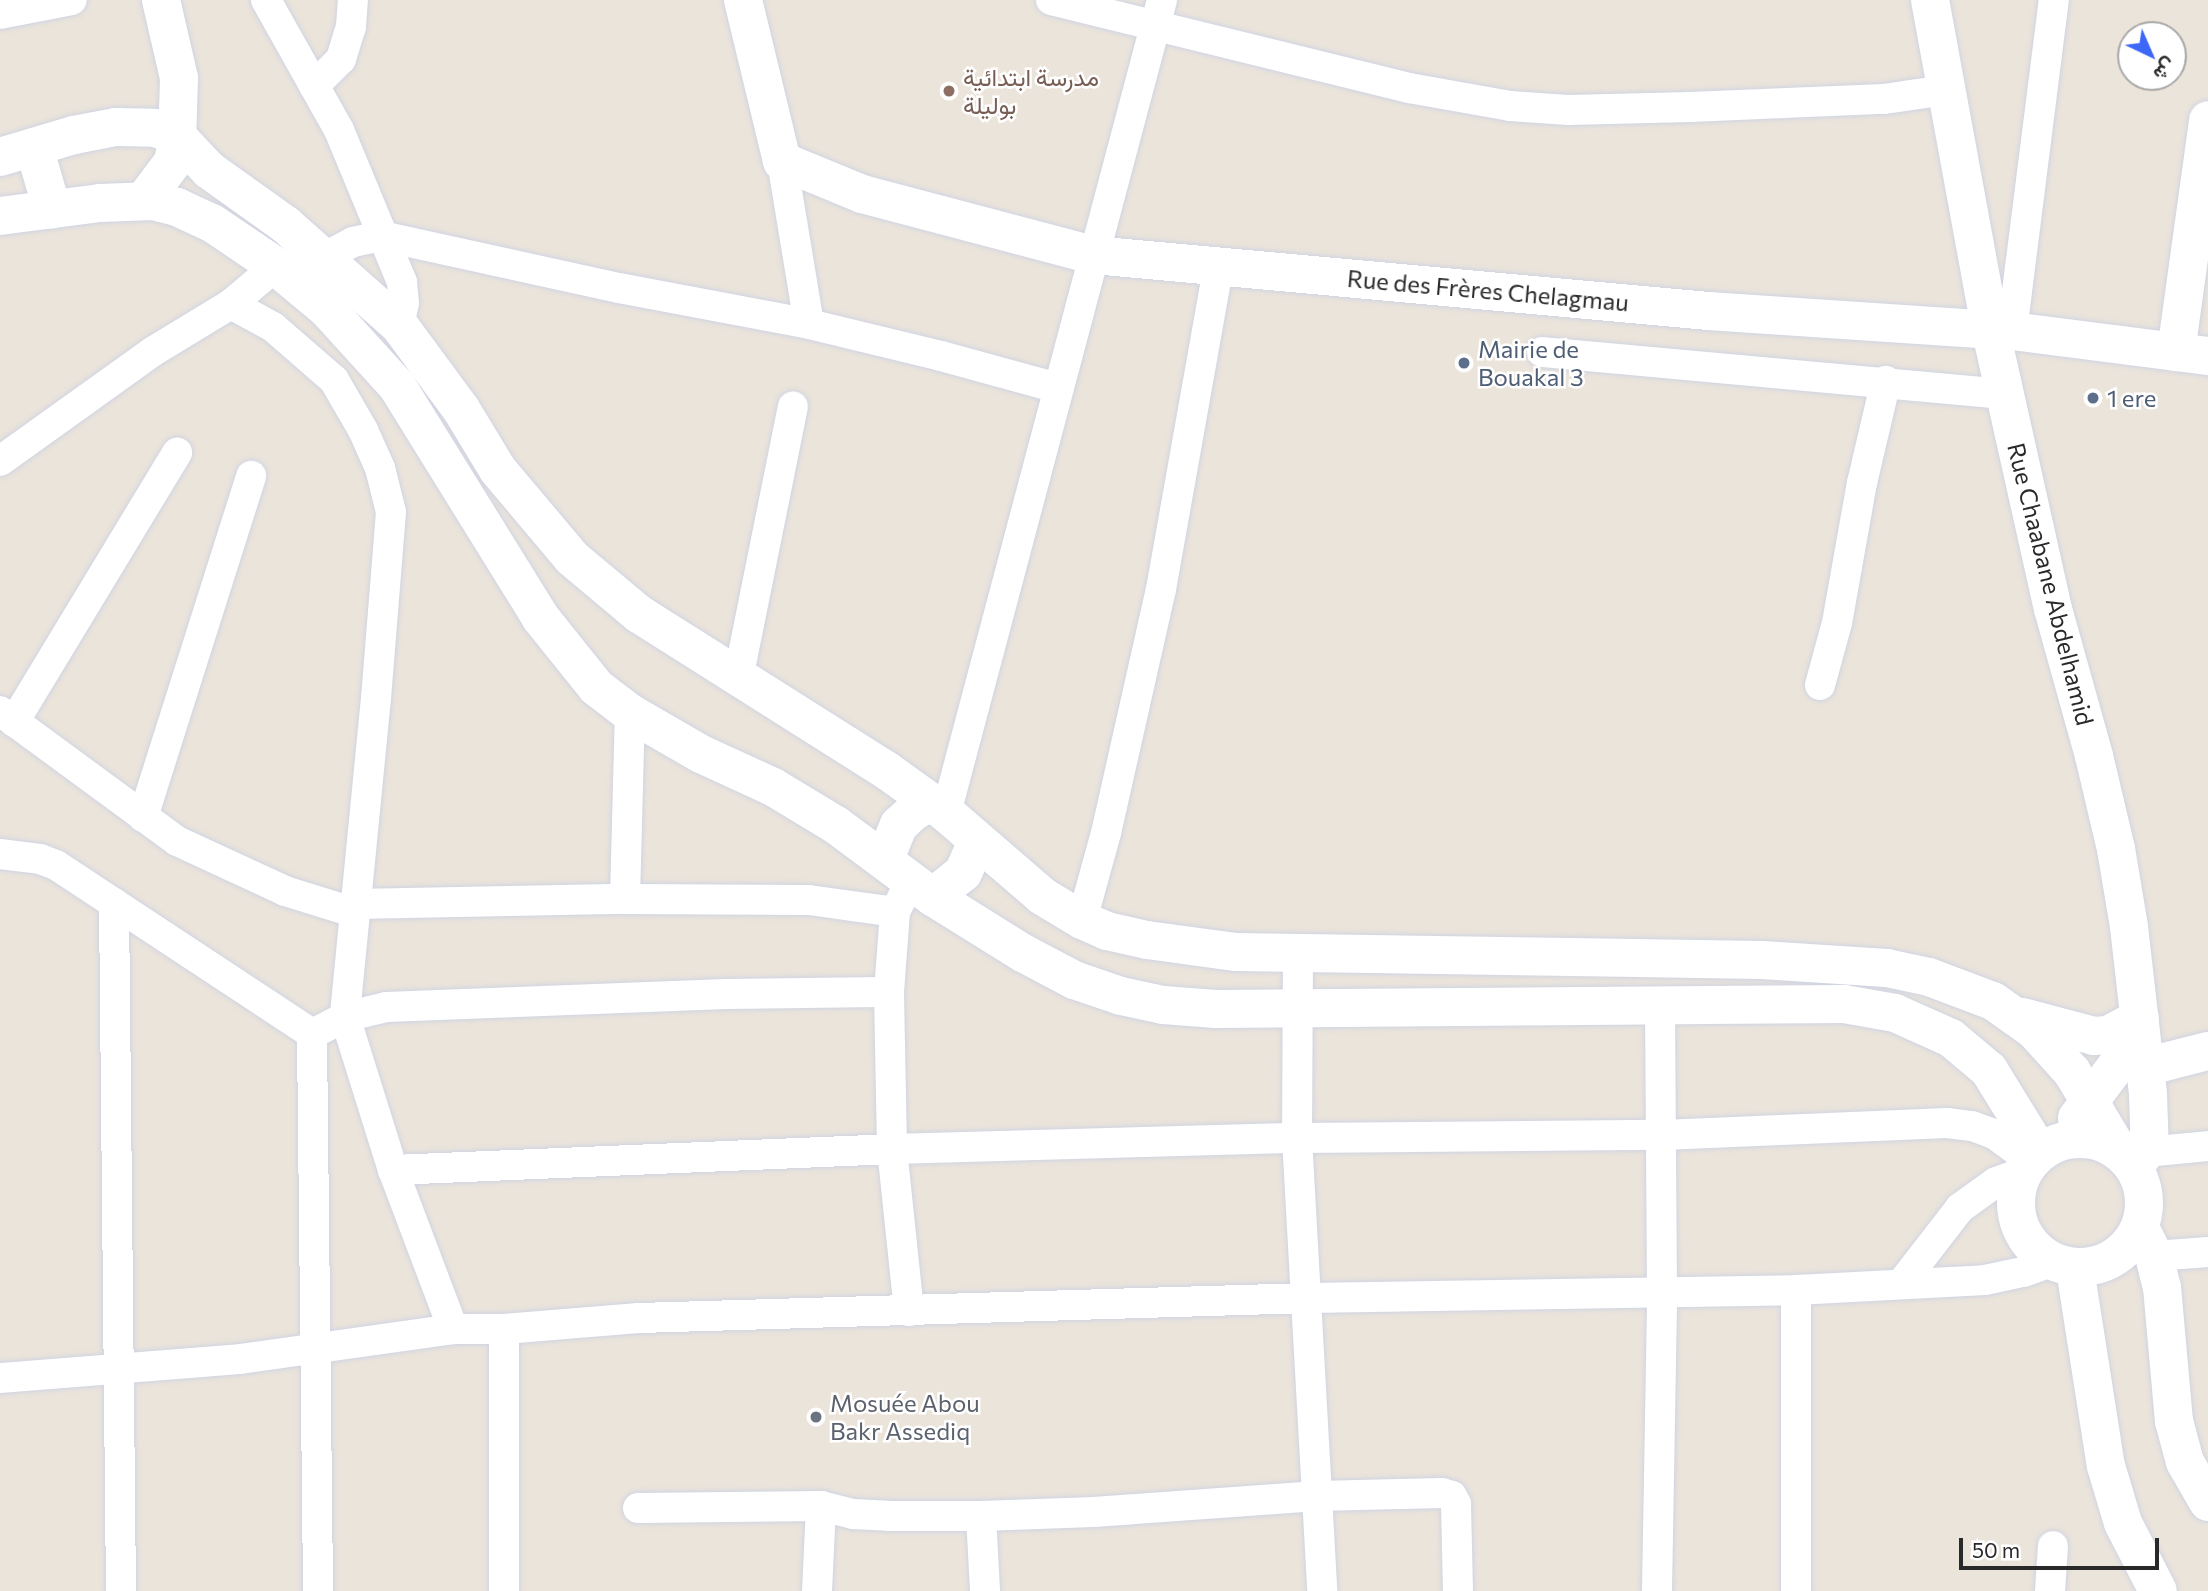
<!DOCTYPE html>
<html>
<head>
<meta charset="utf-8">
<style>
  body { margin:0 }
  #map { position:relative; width:2208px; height:1591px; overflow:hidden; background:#ebe4db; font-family:Commissioner,Vazirmatn,sans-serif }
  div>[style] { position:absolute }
  .roads { filter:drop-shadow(0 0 2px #d0d4e2) drop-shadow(0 0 2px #d0d4e2) }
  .street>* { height:30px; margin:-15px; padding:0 15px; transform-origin:15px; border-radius:15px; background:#fff }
  .secondary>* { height:38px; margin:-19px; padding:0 19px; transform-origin:19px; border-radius:19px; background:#fff }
  .secondary>.ring { margin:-19px; padding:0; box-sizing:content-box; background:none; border:38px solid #fff; border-radius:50% }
  .dots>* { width:19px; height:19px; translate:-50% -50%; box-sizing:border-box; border:4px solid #fff; border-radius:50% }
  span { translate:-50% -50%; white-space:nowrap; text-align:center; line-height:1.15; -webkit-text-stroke:5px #fff; paint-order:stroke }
  .education-label { font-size:24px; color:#785e54 }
  .left { translate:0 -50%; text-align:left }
  .street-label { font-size:24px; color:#292929 }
  .service-label { font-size:24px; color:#4e5e75 }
  .worship-label { font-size:24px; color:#5b616d }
  .north { position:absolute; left:2117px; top:21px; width:70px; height:70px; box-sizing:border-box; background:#fff; border:2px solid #a9a9a9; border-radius:50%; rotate:136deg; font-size:19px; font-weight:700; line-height:28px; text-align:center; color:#292929 }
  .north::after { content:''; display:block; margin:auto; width:24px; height:32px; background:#3d67f6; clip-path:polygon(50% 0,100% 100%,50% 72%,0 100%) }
  .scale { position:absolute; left:1959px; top:1538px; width:200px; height:32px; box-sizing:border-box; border:4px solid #292929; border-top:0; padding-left:9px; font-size:21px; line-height:24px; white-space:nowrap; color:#292929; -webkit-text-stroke:5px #fff; paint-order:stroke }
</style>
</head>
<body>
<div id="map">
  <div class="roads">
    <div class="street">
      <div style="left:266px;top:0;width:149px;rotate:60.7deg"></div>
      <div style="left:339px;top:130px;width:165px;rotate:67.5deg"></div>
      <div style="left:402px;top:282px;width:21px;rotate:85deg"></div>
      <div style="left:404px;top:303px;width:23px;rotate:103deg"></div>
      <div style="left:1051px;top:0;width:369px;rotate:13.8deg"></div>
      <div style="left:1409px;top:88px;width:103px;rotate:10.1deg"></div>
      <div style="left:1510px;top:106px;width:58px;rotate:3.9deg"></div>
      <div style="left:1568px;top:110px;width:122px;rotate:-1.4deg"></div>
      <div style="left:1690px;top:107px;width:194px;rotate:-2.4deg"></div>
      <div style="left:1884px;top:99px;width:63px;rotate:-8.3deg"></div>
      <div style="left:0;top:14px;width:73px;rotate:-11deg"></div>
      <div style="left:314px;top:86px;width:38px;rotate:-45deg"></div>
      <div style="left:341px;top:59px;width:34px;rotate:-73deg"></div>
      <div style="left:351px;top:27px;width:27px;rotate:-86deg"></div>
      <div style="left:782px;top:161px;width:165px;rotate:80.6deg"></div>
      <div style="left:323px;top:258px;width:34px;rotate:-28deg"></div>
      <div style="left:353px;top:242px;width:30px;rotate:-12deg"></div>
      <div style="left:382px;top:236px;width:243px;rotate:12.4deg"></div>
      <div style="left:619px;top:288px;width:193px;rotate:10.7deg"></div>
      <div style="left:809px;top:324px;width:136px;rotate:13.6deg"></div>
      <div style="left:941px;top:356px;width:121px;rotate:15.3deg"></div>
      <div style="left:231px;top:304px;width:59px;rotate:-40.2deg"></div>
      <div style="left:2012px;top:331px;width:334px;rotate:-82.8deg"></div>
      <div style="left:1542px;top:352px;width:465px;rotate:5.2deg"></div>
      <div style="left:0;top:461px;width:187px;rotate:-35.6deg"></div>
      <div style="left:152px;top:352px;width:92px;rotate:-31.3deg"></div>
      <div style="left:231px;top:304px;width:48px;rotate:28.7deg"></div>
      <div style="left:273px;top:327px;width:81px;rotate:41deg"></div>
      <div style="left:334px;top:380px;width:58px;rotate:59.9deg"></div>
      <div style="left:363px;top:430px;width:42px;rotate:65.9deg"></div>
      <div style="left:380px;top:468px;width:45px;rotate:76deg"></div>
      <div style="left:391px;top:512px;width:187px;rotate:94.6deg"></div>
      <div style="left:376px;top:698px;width:321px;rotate:95.6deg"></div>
      <div style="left:345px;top:1017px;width:160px;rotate:72.6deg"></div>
      <div style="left:393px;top:1170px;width:170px;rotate:69.3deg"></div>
      <div style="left:738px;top:679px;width:278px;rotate:-78.6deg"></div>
      <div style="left:1820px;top:685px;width:64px;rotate:-74.7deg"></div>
      <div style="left:1837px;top:623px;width:142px;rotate:-79.9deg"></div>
      <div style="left:1862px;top:483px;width:105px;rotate:-76.8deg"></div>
      <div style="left:0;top:711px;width:220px;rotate:36.3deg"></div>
      <div style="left:177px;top:841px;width:119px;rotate:24.8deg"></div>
      <div style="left:285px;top:891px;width:71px;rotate:17.2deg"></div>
      <div style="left:14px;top:722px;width:315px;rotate:-58.8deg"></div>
      <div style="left:946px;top:813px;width:841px;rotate:-75.12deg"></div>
      <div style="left:143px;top:817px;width:358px;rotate:-72.4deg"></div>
      <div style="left:0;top:854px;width:40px;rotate:7.1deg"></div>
      <div style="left:40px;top:859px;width:17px;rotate:21deg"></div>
      <div style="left:56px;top:865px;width:307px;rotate:33.4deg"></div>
      <div style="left:904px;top:894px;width:20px;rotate:117deg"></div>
      <div style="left:895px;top:912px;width:80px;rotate:94.3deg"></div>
      <div style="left:889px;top:992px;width:157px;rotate:88.9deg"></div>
      <div style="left:892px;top:1149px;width:163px;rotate:84deg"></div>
      <div style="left:625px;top:899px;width:186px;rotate:-88.5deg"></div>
      <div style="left:114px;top:903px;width:688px;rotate:89.42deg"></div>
      <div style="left:355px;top:904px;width:270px;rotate:-1.1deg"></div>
      <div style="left:625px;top:899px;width:184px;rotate:0.3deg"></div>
      <div style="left:809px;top:900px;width:87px;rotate:7.9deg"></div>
      <div style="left:1082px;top:920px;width:90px;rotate:-74.6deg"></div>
      <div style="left:1106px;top:833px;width:250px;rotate:-77.3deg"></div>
      <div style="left:1161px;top:589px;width:326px;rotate:-79.9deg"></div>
      <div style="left:1298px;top:954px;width:184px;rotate:90.3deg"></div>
      <div style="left:1297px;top:1138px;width:454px;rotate:86.8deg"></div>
      <div style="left:312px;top:1034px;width:37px;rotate:-27deg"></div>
      <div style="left:345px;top:1017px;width:42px;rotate:-13.7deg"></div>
      <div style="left:386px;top:1007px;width:340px;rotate:-2.2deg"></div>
      <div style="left:726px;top:994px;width:163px;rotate:-0.7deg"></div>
      <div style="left:312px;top:1034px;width:557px;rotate:89.38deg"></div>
      <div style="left:2145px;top:1152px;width:63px;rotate:-5.4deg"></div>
      <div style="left:393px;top:1170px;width:499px;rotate:-2.4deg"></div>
      <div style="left:892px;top:1149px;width:405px;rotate:-1.6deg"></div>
      <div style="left:1297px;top:1138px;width:365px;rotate:-0.5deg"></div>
      <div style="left:1662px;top:1135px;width:285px;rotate:-2.4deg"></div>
      <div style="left:1947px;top:1123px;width:25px;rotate:7deg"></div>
      <div style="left:1972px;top:1126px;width:23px;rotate:20deg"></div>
      <div style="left:1994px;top:1134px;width:46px;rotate:36.1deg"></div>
      <div style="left:2154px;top:1256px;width:54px;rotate:-4.2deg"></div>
      <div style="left:1902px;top:1283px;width:95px;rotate:-52.3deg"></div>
      <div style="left:1960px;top:1208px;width:44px;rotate:-35.8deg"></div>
      <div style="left:1996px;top:1182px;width:29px;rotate:-20deg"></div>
      <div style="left:1796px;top:1290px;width:301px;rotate:90deg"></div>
      <div style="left:0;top:1378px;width:241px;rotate:-4.5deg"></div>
      <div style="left:240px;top:1359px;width:215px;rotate:-8deg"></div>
      <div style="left:453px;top:1329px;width:51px"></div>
      <div style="left:504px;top:1329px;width:135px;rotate:-4.7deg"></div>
      <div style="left:639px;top:1318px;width:668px;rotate:-1.71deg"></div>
      <div style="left:1307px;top:1298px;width:489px;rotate:-0.9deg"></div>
      <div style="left:1796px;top:1290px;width:189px;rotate:-3deg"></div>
      <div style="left:1985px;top:1280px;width:40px;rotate:-12deg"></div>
      <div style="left:2024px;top:1272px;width:30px;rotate:-20deg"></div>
      <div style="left:638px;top:1508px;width:183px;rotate:-0.6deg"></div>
      <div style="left:821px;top:1506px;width:33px;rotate:14deg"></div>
      <div style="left:853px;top:1514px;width:35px;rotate:3deg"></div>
      <div style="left:888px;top:1516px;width:93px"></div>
      <div style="left:981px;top:1516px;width:113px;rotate:-2deg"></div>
      <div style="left:1094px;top:1512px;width:224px;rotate:-4.1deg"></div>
      <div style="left:1317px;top:1496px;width:125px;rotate:-1.4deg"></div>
      <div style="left:1442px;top:1493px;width:10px;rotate:17deg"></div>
      <div style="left:1452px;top:1496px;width:9px;rotate:63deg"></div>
      <div style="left:1456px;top:1504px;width:87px;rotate:88.7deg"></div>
      <div style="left:981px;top:1516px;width:75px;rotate:86.9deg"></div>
      <div style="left:504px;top:1591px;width:262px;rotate:-90deg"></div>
      <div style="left:817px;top:1591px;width:85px;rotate:-87.3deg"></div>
      <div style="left:1657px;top:1591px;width:300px;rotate:-89deg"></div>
      <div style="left:1662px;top:1291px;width:287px;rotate:-90.4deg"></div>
      <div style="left:2050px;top:1591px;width:45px;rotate:-86.2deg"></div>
    </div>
    <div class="secondary">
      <div style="left:743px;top:0;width:166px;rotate:76.4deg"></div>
      <div style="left:782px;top:161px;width:87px;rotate:22.4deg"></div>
      <div style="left:862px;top:194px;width:239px;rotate:14.8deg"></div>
      <div style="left:1093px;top:255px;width:618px;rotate:5.2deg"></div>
      <div style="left:1708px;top:311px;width:305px;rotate:3.8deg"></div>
      <div style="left:2012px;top:331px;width:198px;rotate:7.3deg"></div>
      <div style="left:1930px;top:0;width:338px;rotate:79.6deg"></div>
      <div style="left:1991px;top:332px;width:284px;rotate:77.4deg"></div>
      <div style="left:2053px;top:609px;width:153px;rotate:74.4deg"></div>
      <div style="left:2094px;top:756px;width:96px;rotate:76.7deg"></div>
      <div style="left:2116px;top:849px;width:79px;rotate:80.5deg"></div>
      <div style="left:2129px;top:927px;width:169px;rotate:83.5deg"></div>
      <div style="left:2148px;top:1095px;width:38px;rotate:88deg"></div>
      <div style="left:2149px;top:1133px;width:19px;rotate:102deg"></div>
      <div style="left:2145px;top:1152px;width:18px;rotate:124deg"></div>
      <div style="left:34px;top:147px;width:65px;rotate:73.8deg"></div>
      <div style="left:0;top:157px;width:77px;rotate:-16.6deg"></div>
      <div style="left:74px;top:135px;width:43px;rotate:-10.8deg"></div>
      <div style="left:116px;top:127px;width:39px;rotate:1deg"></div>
      <div style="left:155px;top:128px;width:23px;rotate:20deg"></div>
      <div style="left:177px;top:136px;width:47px;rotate:46.7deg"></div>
      <div style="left:209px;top:170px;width:95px;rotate:35.5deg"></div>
      <div style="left:286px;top:225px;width:151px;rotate:41.5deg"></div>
      <div style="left:399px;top:325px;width:104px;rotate:53.6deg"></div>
      <div style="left:461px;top:409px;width:71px;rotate:58.8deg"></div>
      <div style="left:498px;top:470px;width:115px;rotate:49.9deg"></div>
      <div style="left:572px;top:558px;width:87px;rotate:39.9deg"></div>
      <div style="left:639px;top:614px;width:292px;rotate:32.3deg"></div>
      <div style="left:886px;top:770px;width:74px;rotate:35.6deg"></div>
      <div style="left:946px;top:813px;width:127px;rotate:40.8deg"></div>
      <div style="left:1042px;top:896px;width:47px;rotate:31deg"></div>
      <div style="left:1082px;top:920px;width:27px;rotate:24deg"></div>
      <div style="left:1107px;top:931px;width:41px;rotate:12.7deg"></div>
      <div style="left:1147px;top:940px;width:90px;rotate:7.7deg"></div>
      <div style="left:1236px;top:952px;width:526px;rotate:0.87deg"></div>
      <div style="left:1762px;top:960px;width:125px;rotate:3.7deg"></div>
      <div style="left:1887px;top:968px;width:43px;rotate:12.1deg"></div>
      <div style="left:1929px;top:977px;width:68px;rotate:20.6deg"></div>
      <div style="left:1993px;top:1001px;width:50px;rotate:35.3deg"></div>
      <div style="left:2034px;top:1030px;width:57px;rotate:47.9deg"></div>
      <div style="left:2072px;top:1072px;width:92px;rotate:59.3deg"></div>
      <div style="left:145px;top:199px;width:46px;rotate:-52.9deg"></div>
      <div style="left:173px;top:162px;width:20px;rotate:-79deg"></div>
      <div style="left:177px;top:142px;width:64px;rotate:-88.2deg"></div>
      <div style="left:179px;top:78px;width:80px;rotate:-103deg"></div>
      <div style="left:0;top:216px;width:101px;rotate:-7.4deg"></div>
      <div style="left:100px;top:203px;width:53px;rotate:-2.2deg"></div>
      <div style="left:153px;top:201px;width:25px;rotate:14deg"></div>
      <div style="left:177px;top:207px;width:38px;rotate:25deg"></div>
      <div style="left:212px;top:223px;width:75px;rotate:34.1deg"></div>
      <div style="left:274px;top:265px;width:69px;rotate:39.7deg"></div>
      <div style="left:327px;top:309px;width:104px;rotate:47.7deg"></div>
      <div style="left:397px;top:386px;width:272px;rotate:58.2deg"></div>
      <div style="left:540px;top:617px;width:90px;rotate:51.3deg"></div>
      <div style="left:596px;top:687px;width:43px;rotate:37.4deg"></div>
      <div style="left:630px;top:713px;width:82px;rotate:30deg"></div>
      <div style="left:701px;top:754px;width:79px;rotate:24.6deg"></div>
      <div style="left:773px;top:787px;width:74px;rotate:31.1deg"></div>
      <div style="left:836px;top:825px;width:121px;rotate:36.6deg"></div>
      <div style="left:933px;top:897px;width:106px;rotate:31.9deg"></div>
      <div style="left:1023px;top:953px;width:58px;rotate:27.9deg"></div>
      <div style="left:1074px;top:980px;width:50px;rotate:18.8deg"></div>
      <div style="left:1121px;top:996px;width:43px;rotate:12.1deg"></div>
      <div style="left:1163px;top:1005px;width:53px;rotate:4.3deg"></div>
      <div style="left:1216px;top:1009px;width:628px;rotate:-0.46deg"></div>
      <div style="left:1844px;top:1004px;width:52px;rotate:10deg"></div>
      <div style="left:1895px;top:1013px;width:61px;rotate:24.1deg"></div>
      <div style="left:1951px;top:1038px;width:50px;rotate:40.1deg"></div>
      <div style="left:1989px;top:1070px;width:97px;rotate:58.4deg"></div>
      <div style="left:2176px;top:352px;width:234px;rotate:-82.1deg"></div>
      <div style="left:885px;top:859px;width:37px;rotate:-68deg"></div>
      <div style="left:899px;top:825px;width:19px;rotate:-43deg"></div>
      <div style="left:913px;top:812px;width:20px;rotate:-30deg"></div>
      <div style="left:933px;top:897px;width:38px;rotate:-39deg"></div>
      <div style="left:963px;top:873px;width:35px;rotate:-66deg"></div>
      <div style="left:2023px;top:1017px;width:73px;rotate:15deg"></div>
      <div style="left:2094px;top:1036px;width:14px;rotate:-4deg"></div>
      <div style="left:2108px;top:1035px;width:36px;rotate:-28deg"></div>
      <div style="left:2145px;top:1067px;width:65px;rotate:-14.3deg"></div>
      <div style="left:2077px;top:1118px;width:106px;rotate:-53deg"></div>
      <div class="ring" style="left:2016px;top:1139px;width:90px;height:90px"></div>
      <div style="left:2140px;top:1228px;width:31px;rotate:63deg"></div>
      <div style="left:2154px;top:1256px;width:32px;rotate:76deg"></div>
      <div style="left:2162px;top:1287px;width:135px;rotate:84.9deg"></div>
      <div style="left:2174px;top:1421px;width:42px;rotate:75deg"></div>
      <div style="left:2185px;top:1462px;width:46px;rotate:60.1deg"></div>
      <div style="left:2075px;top:1269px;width:199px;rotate:81.1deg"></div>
      <div style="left:2106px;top:1466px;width:59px;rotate:73.4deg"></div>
      <div style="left:2123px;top:1523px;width:76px;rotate:62.8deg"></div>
    </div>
  </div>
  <div class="dots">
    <div style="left:949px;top:91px;background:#8d6e63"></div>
    <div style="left:1464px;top:363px;background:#5c6f8a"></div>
    <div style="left:2093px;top:398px;background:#5c6f8a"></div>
    <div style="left:816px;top:1417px;background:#6b7280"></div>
  </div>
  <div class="education-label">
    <span class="left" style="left:963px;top:91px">مدرسة ابتدائية<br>بوليلة</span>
  </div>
  <div class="street-label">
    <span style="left:1488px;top:290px;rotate:5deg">Rue des Frères Chelagmau</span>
    <span style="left:2051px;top:584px;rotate:76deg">Rue Chaabane Abdelhamid</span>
  </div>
  <div class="service-label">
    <span class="left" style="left:1478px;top:363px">Mairie de<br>Bouakal 3</span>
    <span class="left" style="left:2107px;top:398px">1 ere</span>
  </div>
  <div class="worship-label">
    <span class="left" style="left:830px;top:1417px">Mosuée Abou<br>Bakr Assediq</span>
  </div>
  <div class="north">ش</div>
  <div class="scale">50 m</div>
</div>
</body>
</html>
